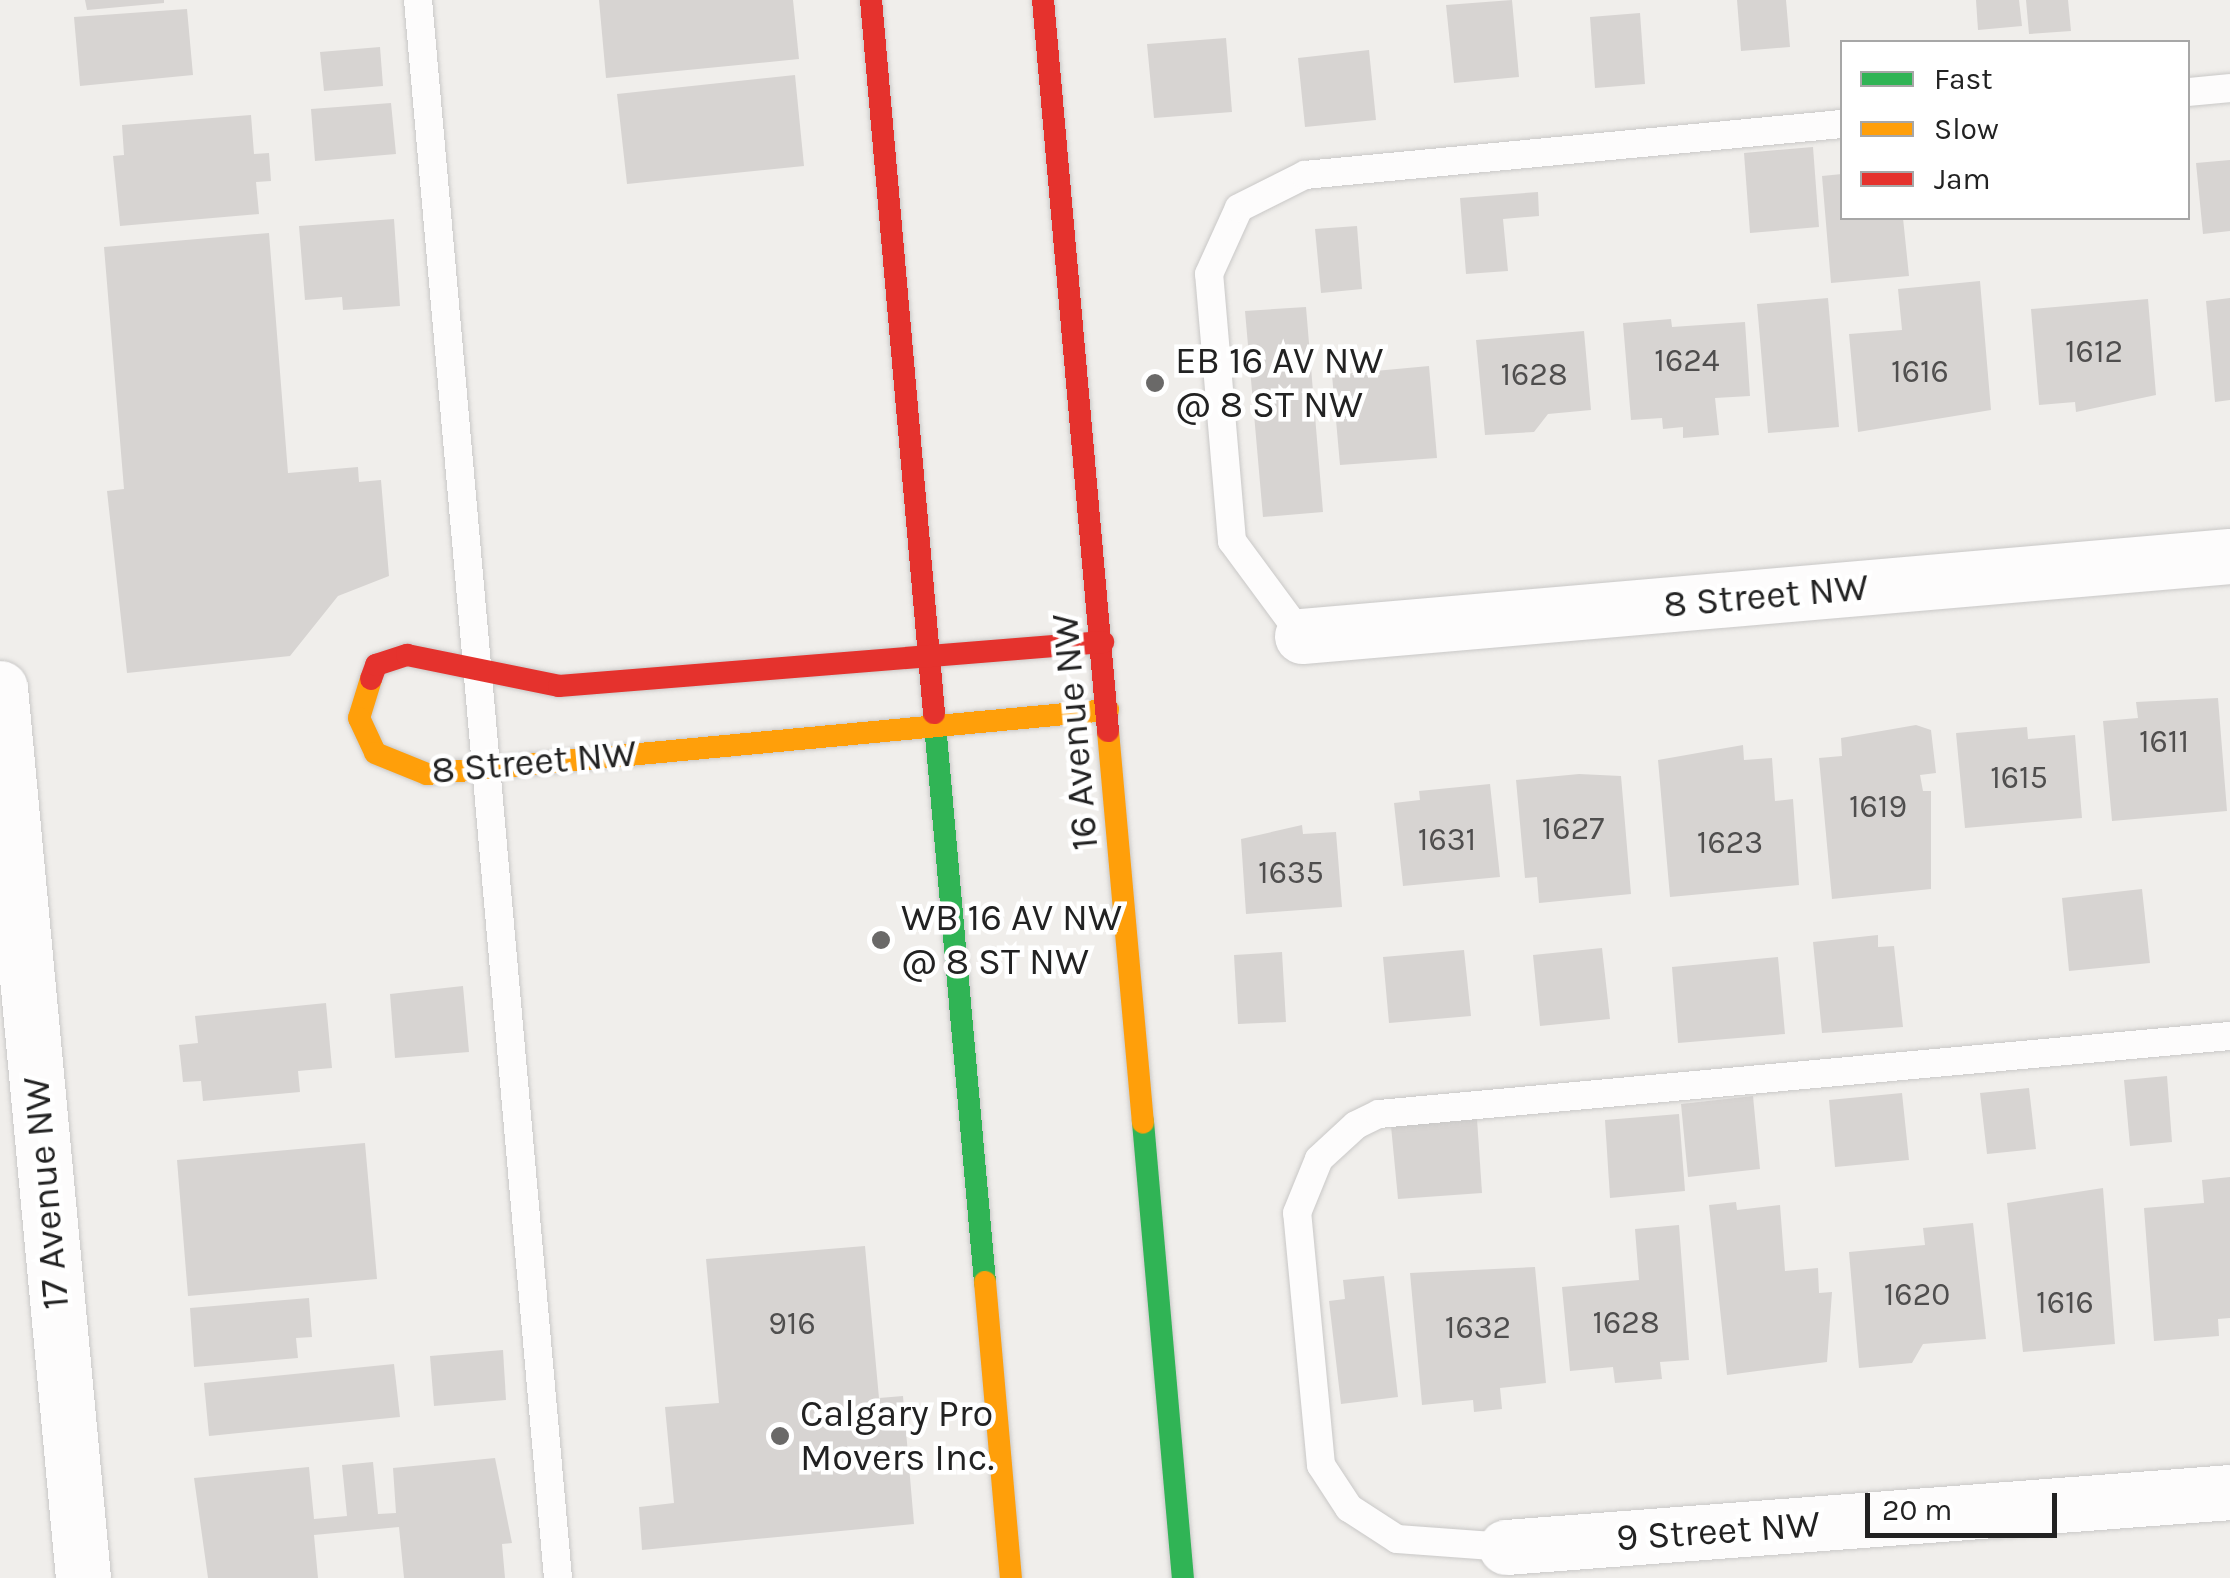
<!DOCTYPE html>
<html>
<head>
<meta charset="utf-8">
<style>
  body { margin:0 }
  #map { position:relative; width:2230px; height:1578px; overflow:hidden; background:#f0eeeb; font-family:Karla,sans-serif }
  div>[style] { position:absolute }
  .building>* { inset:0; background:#d7d4d2 }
  .roads { filter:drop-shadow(0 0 2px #c9c8c7) drop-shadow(0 0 2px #c9c8c7) }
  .lane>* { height:28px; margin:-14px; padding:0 14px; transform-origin:14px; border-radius:14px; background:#fdfcfc }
  .street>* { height:55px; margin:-27.5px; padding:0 27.5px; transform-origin:27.5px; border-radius:27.5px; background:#fdfcfc }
  .fast>* { height:22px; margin:-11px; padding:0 11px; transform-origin:11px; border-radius:11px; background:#30b455 }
  .slow>* { height:22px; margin:-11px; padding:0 11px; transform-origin:11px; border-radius:11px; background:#ff9f0a }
  .jam>* { height:22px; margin:-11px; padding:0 11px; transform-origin:11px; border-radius:11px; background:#e5322d }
  .dots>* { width:28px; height:28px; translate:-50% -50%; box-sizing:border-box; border:5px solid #fff; border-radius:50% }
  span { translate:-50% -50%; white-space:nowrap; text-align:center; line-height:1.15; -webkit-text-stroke:9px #fff; paint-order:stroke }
  .number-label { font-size:32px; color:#4f4e4e }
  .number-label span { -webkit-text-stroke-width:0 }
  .poi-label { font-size:38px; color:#222 }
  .left { translate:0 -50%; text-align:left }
  .street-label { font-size:38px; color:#222 }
  .legend { position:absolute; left:1840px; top:40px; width:350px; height:180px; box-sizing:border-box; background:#fff; border:2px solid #a7a7a7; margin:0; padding:12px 18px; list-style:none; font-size:30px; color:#222 }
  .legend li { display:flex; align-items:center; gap:20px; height:50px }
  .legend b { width:50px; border:2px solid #a7a7a7 }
  .scale { position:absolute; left:1865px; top:1493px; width:192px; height:45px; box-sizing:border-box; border:5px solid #222; border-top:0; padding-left:12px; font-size:30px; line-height:35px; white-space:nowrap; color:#222; -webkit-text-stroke:8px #fff; paint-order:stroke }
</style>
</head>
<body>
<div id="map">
  <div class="building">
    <div style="clip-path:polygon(85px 0,164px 0,164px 3px,87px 10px)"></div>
    <div style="clip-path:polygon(599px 0,793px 0,799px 59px,606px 78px)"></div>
    <div style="clip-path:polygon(1512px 0,1519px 77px,1454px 83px,1446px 5px)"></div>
    <div style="clip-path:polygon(1737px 0,1786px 0,1790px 47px,1741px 51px)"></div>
    <div style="clip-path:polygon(1976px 0,2019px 0,2022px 26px,1978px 30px)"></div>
    <div style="clip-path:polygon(2026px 0,2068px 0,2071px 31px,2029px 34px)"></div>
    <div style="clip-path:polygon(187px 9px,193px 75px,80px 86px,74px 17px)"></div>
    <div style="clip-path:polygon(1640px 13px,1645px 84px,1595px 88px,1590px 17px)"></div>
    <div style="clip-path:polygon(1226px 38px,1232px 112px,1154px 118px,1147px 44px)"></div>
    <div style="clip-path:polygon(380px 47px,383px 86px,324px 91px,320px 52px)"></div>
    <div style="clip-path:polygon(1369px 50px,1376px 120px,1305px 127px,1298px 58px)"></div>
    <div style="clip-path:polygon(795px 75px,804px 166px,627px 184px,617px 94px)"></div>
    <div style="clip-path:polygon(391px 103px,396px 154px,315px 161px,311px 109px)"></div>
    <div style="clip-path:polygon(251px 115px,254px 154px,269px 153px,271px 181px,256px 182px,259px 214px,120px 226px,113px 156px,124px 155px,122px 125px)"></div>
    <div style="clip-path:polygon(1813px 147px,1819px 227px,1750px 233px,1744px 153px)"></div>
    <div style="clip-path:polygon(2230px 160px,2230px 231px,2203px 234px,2196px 163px)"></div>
    <div style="clip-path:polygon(1842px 174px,1842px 218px,1903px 218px,1909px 276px,1831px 283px,1822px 176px)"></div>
    <div style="clip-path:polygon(1538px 192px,1539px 216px,1503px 219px,1508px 271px,1466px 274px,1460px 198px)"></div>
    <div style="clip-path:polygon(394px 219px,400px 306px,343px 310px,342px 297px,305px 300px,299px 226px)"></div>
    <div style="clip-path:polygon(1357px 226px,1362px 289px,1321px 293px,1315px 229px)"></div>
    <div style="clip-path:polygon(269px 233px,288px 473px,358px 467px,359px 482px,381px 480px,389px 576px,338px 596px,290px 656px,127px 673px,107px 491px,124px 489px,104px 247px)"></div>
    <div style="clip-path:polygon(1980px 281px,1991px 410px,1858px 432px,1849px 334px,1902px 330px,1898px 289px)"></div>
    <div style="clip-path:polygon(1828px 298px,1839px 427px,1768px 433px,1757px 304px)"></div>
    <div style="clip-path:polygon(2230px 298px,2230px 400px,2215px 402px,2206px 301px)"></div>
    <div style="clip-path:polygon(2148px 299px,2156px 395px,2076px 412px,2075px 402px,2039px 405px,2031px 309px)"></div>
    <div style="clip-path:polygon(1306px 307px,1323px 512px,1263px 517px,1245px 311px)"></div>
    <div style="clip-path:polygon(1671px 319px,1672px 327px,1745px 322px,1750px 396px,1715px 398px,1719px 435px,1683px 438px,1683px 427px,1663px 429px,1662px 418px,1631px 420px,1623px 323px)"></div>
    <div style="clip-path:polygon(1584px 331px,1591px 410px,1548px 414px,1534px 432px,1485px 435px,1476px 340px)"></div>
    <div style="clip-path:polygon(1429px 366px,1437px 458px,1340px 465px,1332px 375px)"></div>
    <div style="clip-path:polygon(2218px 698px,2227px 811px,2112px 821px,2103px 721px,2138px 718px,2136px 702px)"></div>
    <div style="clip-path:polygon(1916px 725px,1931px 730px,1936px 773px,1920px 775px,1923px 791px,1931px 791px,1931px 889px,1832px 899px,1819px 758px,1842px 756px,1841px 738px)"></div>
    <div style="clip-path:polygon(2027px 727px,2028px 739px,2075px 735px,2082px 818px,1965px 828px,1956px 733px)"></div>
    <div style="clip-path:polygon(1743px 745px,1744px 760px,1772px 758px,1775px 801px,1793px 799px,1799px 885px,1670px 897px,1658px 760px)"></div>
    <div style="clip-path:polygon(1579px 774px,1621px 776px,1631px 894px,1539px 903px,1537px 877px,1525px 878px,1516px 780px)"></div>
    <div style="clip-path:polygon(1490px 784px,1500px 877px,1403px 886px,1394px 803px,1420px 800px,1419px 791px)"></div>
    <div style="clip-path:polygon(1302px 825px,1303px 834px,1336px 832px,1342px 907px,1246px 914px,1241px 839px)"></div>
    <div style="clip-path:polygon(2142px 889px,2150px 963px,2069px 971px,2062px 898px)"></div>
    <div style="clip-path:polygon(1878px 935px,1878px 947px,1894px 946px,1903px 1027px,1822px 1033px,1813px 942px)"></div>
    <div style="clip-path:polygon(1602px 948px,1610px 1019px,1540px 1026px,1533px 955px)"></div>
    <div style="clip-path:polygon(1464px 950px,1471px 1016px,1389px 1023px,1383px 957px)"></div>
    <div style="clip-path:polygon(1282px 952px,1286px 1022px,1238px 1024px,1234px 955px)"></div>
    <div style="clip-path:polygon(1778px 957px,1785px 1034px,1678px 1043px,1672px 967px)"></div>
    <div style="clip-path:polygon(463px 986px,469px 1052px,395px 1058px,390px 994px)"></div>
    <div style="clip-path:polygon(326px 1003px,332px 1068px,298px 1071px,300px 1092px,203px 1101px,201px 1081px,183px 1082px,179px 1045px,198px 1043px,195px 1016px)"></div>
    <div style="clip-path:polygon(2167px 1076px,2172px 1142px,2130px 1146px,2124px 1080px)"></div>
    <div style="clip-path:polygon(2029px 1088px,2036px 1149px,1987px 1154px,1980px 1093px)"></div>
    <div style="clip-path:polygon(1902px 1093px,1909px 1160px,1835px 1167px,1829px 1100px)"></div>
    <div style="clip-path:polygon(1753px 1096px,1760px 1169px,1688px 1177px,1681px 1104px)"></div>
    <div style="clip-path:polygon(1679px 1114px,1685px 1191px,1610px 1198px,1605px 1120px)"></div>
    <div style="clip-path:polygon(1477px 1119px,1482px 1193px,1398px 1199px,1391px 1126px)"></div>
    <div style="clip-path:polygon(365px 1143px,377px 1279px,188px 1296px,177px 1160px)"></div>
    <div style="clip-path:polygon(2230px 1177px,2230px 1318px,2218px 1319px,2219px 1336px,2154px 1341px,2144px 1208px,2204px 1203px,2202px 1180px)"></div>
    <div style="clip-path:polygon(2103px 1188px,2115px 1344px,2023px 1352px,2007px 1203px)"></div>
    <div style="clip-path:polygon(1736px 1202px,1737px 1210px,1780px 1205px,1785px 1271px,1818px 1268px,1819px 1293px,1832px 1292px,1827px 1362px,1727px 1375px,1709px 1205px)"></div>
    <div style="clip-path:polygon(1973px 1223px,1986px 1339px,1923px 1344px,1912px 1363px,1859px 1368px,1849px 1252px,1925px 1245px,1923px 1228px)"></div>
    <div style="clip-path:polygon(1679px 1225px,1689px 1360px,1660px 1362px,1662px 1379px,1615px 1383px,1613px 1367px,1570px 1371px,1562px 1287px,1639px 1280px,1635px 1229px)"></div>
    <div style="clip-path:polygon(865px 1246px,879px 1398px,903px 1396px,914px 1524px,642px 1550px,639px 1507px,674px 1503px,665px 1407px,719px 1403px,706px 1259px)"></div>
    <div style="clip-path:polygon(1535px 1267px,1546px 1383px,1500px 1388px,1502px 1409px,1474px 1412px,1473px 1400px,1422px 1405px,1410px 1273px)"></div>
    <div style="clip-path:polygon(1384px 1276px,1398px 1397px,1341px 1404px,1329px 1301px,1345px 1299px,1343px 1280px)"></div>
    <div style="clip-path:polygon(309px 1298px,312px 1337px,296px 1338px,298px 1358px,194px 1367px,190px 1308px)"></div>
    <div style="clip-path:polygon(503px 1350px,506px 1400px,434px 1406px,430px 1356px)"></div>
    <div style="clip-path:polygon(394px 1364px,400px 1417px,209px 1436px,204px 1383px)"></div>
    <div style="clip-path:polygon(495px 1458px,512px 1543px,502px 1544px,505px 1578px,404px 1578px,399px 1527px,314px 1535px,318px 1578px,208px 1578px,194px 1478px,309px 1467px,314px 1519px,347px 1516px,342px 1465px,373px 1462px,378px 1514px,396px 1513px,393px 1468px)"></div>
  </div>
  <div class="roads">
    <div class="lane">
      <div style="left:418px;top:0;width:1584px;rotate:84.93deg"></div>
      <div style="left:2188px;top:92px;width:42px;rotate:-5.4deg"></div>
      <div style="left:1302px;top:636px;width:118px;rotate:-126.4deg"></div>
      <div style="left:1232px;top:541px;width:268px;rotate:-94.9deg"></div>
      <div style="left:1209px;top:274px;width:72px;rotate:-65.6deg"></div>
      <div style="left:1239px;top:208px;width:74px;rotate:-26.6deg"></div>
      <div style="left:1305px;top:175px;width:539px;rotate:-5.43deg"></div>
      <div style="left:1506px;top:1547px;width:109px;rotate:-175.8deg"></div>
      <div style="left:1397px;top:1539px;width:57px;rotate:-147.1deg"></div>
      <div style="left:1349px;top:1508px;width:51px;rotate:-123.1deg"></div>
      <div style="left:1321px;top:1465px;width:253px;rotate:-95.4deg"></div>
      <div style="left:1297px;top:1213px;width:58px;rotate:-67.8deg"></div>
      <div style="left:1319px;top:1159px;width:50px;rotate:-42.6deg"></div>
      <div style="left:1356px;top:1125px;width:25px;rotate:-26deg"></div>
      <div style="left:1379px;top:1114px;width:855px;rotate:-5.24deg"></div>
    </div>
    <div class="street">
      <div style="left:1302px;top:636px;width:931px;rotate:-4.93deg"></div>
      <div style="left:0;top:688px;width:894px;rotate:84.67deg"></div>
      <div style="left:1506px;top:1547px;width:726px;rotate:-4.34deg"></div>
    </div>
    <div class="fast">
      <div style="left:934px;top:713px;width:571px;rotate:84.88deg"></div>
      <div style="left:1143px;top:1122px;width:458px;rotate:85deg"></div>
    </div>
    <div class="slow">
      <div style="left:371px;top:679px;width:41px;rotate:107.1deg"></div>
      <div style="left:359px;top:718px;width:38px;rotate:65deg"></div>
      <div style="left:375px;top:753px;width:56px;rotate:22deg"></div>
      <div style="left:427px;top:774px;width:684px;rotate:-5.37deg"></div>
      <div style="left:1108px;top:731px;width:393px;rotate:84.9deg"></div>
      <div style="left:985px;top:1282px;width:297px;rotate:85deg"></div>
    </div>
    <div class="jam">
      <div style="left:871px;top:0;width:716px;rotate:84.95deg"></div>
      <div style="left:1043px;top:0;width:734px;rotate:84.92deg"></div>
      <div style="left:371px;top:679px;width:15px;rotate:-70deg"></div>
      <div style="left:376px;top:665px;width:33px;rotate:-18deg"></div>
      <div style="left:407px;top:655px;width:155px;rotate:11.5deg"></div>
      <div style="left:559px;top:686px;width:546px;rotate:-4.62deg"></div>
    </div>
  </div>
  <div class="dots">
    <div style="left:1155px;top:383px;background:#6a6968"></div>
    <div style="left:881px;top:940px;background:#6a6968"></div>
    <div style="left:780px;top:1436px;background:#6a6968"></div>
  </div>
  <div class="number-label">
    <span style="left:2094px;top:352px">1612</span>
    <span style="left:1687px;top:361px">1624</span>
    <span style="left:1920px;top:372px">1616</span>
    <span style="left:1534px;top:375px">1628</span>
    <span style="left:2164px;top:742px">1611</span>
    <span style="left:2019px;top:778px">1615</span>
    <span style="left:1878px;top:807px">1619</span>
    <span style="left:1573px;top:829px">1627</span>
    <span style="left:1447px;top:840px">1631</span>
    <span style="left:1730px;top:843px">1623</span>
    <span style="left:1291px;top:873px">1635</span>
    <span style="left:1917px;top:1295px">1620</span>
    <span style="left:2065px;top:1303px">1616</span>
    <span style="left:1626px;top:1323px">1628</span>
    <span style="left:792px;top:1324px">916</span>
    <span style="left:1478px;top:1328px">1632</span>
  </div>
  <div class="poi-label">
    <span class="left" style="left:1175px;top:383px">EB 16 AV NW<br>@ 8 ST NW</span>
    <span class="left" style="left:901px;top:940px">WB 16 AV NW<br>@ 8 ST NW</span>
    <span class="left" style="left:800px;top:1436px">Calgary Pro<br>Movers Inc.</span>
  </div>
  <div class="street-label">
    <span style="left:1766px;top:596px;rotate:-5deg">8 Street NW</span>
    <span style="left:1075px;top:732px;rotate:-95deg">16 Avenue NW</span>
    <span style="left:534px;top:762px;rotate:-5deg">8 Street NW</span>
    <span style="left:46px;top:1193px;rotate:-95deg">17 Avenue NW</span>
    <span style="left:1718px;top:1531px;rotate:-4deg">9 Street NW</span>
  </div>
  <ul class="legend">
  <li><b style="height:12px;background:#30b455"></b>Fast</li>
  <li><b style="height:12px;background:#ff9f0a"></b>Slow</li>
  <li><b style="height:12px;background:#e5322d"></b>Jam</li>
  </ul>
  <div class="scale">20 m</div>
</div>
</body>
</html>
